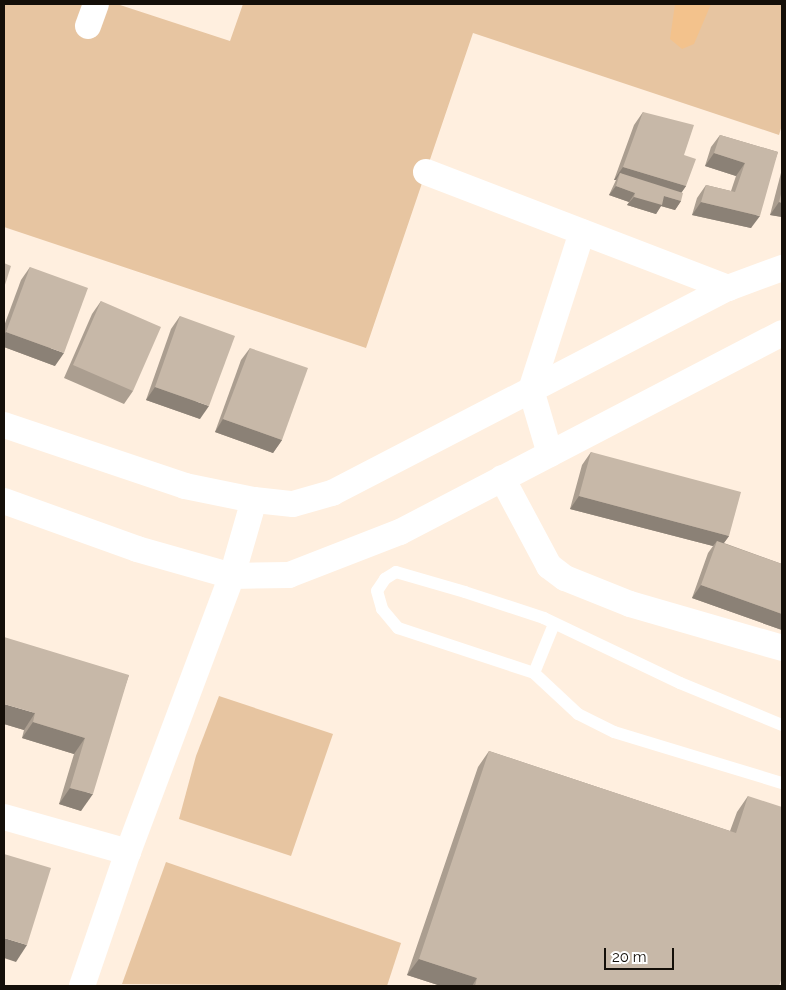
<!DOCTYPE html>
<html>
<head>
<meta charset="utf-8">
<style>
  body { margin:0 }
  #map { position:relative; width:786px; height:990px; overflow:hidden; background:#ffefdf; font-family:Raleway,sans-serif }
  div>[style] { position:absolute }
  .green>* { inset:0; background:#e7c5a1 }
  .water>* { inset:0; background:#f3c28c }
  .service>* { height:12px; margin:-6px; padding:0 6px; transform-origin:6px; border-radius:6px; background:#fff }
  .minor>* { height:26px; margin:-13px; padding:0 13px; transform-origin:13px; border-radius:13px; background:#fff }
  .wall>* { inset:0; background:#ab9e90 }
  .shaded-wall>* { inset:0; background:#8b8176 }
  .building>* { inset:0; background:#c7b8a8 }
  span { translate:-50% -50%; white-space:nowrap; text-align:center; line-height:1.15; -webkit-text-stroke:4px #fff; paint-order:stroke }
  .frame { position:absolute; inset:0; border:5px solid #140f09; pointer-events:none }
  .scale { position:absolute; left:604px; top:948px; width:70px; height:22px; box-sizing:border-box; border:2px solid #140f09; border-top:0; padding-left:6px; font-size:15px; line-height:18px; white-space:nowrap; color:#140f09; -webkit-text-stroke:4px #fff; paint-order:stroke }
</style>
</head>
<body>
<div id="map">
  <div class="green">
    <div style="clip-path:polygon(4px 4px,117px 4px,230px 41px,243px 4px,782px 4px,782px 125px,779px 135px,473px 33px,366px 348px,4px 227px)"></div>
    <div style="clip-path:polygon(219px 696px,333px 734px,291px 856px,179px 819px,196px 756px)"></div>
    <div style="clip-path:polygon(166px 862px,401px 943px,387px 986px,122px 984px)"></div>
  </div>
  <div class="water">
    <div style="clip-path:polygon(675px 4px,711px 4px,694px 44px,682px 49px,670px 39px)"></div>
  </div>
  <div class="service">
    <div style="left:534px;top:673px;width:53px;rotate:-67.8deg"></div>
    <div style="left:782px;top:725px;width:110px;rotate:-157.6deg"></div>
    <div style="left:680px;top:683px;width:151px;rotate:-154.5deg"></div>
    <div style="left:544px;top:618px;width:83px;rotate:-161.8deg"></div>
    <div style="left:465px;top:592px;width:72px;rotate:-163.8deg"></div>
    <div style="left:396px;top:572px;width:13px;rotate:148deg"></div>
    <div style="left:385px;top:579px;width:14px;rotate:124deg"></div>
    <div style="left:377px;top:591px;width:19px;rotate:74deg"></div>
    <div style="left:382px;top:609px;width:25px;rotate:50deg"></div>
    <div style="left:398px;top:628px;width:143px;rotate:18.3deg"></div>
    <div style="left:534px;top:673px;width:60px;rotate:43deg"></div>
    <div style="left:578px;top:714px;width:40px;rotate:26.6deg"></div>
    <div style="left:614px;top:732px;width:176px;rotate:16.9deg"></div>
  </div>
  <div class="minor">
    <div style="left:88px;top:26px;width:23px;rotate:-70deg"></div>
    <div style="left:426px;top:172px;width:324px;rotate:21deg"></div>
    <div style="left:4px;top:425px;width:191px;rotate:18.6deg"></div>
    <div style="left:185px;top:486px;width:70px;rotate:11.5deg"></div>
    <div style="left:254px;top:500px;width:39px;rotate:6deg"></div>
    <div style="left:293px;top:504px;width:41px;rotate:-15.8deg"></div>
    <div style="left:332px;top:493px;width:446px;rotate:-27.4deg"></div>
    <div style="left:728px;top:288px;width:58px;rotate:-20.3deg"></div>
    <div style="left:550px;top:454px;width:67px;rotate:-106.5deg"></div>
    <div style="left:531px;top:390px;width:166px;rotate:-72.1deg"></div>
    <div style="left:502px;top:478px;width:100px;rotate:61.9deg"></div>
    <div style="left:549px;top:566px;width:20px;rotate:37deg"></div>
    <div style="left:565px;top:578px;width:70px;rotate:21.8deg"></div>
    <div style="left:630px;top:604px;width:158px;rotate:16.1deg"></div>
    <div style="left:4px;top:501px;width:141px;rotate:19.8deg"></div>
    <div style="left:137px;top:549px;width:99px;rotate:15.9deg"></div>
    <div style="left:232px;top:576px;width:57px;rotate:-1deg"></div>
    <div style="left:289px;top:575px;width:119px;rotate:-21.2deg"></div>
    <div style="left:400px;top:532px;width:431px;rotate:-27.5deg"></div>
    <div style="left:4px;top:817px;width:129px;rotate:15.8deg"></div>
    <div style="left:82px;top:986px;width:142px;rotate:-71.1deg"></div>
    <div style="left:128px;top:852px;width:295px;rotate:-69.4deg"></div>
    <div style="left:232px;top:576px;width:79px;rotate:-73.9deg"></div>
  </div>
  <div class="wall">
    <div style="clip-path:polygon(643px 112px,684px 155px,686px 186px,681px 193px,681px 201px,675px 210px,661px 206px,656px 214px,627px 205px,629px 202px,609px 195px,616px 180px,614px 180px,634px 125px)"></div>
    <div style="clip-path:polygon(720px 135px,778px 152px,751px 228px,692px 215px,697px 198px,706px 185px,731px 191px,736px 176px,705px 166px,711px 147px)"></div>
    <div style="clip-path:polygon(782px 169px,782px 217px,770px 215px)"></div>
    <div style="clip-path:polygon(30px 267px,55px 366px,4px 347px,4px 326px,21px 280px)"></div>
    <div style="clip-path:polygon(101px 301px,133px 391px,124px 404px,64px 378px,92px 314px)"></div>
    <div style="clip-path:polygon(180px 316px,200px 419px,146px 400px,171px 329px)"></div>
    <div style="clip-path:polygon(250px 348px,282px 440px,273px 453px,215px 432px,241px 360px)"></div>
    <div style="clip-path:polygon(591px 452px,729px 536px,724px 543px,782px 564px,782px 630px,692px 598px,708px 553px,713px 546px,570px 509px,582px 465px)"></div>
    <div style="clip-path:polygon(129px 675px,81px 811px,59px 804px,74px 754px,22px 738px,24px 730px,4px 724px)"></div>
    <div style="clip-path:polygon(489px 751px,730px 831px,737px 812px,748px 796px,779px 986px,441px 986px,407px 975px,478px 767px)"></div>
  </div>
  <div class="shaded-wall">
    <div style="clip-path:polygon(714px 153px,745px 163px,736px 176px,705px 166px)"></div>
    <div style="clip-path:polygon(623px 167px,686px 186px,677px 199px,620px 173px,616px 180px,614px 180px)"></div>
    <div style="clip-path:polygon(616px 186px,635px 193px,629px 202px,609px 195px)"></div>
    <div style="clip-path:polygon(664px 196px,681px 201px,675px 210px,661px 206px,656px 214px,627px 205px,634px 197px)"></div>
    <div style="clip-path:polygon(701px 202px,760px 216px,751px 228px,692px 215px)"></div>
    <div style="clip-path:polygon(779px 202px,782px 203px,782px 217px,770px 215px)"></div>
    <div style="clip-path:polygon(6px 332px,64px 353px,55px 366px,4px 347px,4px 335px)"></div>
    <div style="clip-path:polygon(155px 387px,209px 406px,200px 419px,146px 400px)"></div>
    <div style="clip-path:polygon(223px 419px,282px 440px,273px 453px,215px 432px)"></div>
    <div style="clip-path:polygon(579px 496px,729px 536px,720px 548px,717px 541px,713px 546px,570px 509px)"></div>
    <div style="clip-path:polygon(701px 585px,782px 614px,782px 630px,692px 598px)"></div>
    <div style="clip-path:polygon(4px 704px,35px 713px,24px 730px,4px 724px)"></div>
    <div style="clip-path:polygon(33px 722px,85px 738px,74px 754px,22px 738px)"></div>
    <div style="clip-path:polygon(70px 788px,93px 794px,81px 811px,59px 804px)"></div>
    <div style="clip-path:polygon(4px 938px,27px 945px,16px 962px,4px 958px)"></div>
    <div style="clip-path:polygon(419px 959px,477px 978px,472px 986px,441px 986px,407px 975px)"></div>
  </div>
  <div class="building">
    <div style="clip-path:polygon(643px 112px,694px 125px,684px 155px,696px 159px,686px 186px,623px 167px)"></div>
    <div style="clip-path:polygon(720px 135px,778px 152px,760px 216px,701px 202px,706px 185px,735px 192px,745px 163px,714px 153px)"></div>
    <div style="clip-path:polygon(620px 173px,683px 193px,681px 201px,664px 196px,662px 205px,634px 197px,635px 193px,616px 186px)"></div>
    <div style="clip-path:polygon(782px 190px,782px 203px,779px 202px)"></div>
    <div style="clip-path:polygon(4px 263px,11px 266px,4px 288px)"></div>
    <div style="clip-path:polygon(30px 267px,88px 288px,64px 353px,6px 332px)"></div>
    <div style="clip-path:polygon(101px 301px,161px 327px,133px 391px,73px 365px)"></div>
    <div style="clip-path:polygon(180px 316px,235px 336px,209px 406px,155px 387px)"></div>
    <div style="clip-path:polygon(250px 348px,308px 368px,282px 440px,223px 419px)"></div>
    <div style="clip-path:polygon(591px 452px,741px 492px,729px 536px,579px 496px)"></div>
    <div style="clip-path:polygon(717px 541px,782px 564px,782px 614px,701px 585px)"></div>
    <div style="clip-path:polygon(4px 637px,129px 675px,93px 794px,70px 788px,85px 738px,33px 722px,35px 713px,4px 704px)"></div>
    <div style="clip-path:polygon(489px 751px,736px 833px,748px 796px,782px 807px,782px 978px,779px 986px,475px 986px,477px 978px,419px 959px)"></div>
    <div style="clip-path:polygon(4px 854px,51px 868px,27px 945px,4px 938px)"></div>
  </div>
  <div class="frame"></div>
  <div class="scale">20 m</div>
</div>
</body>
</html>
